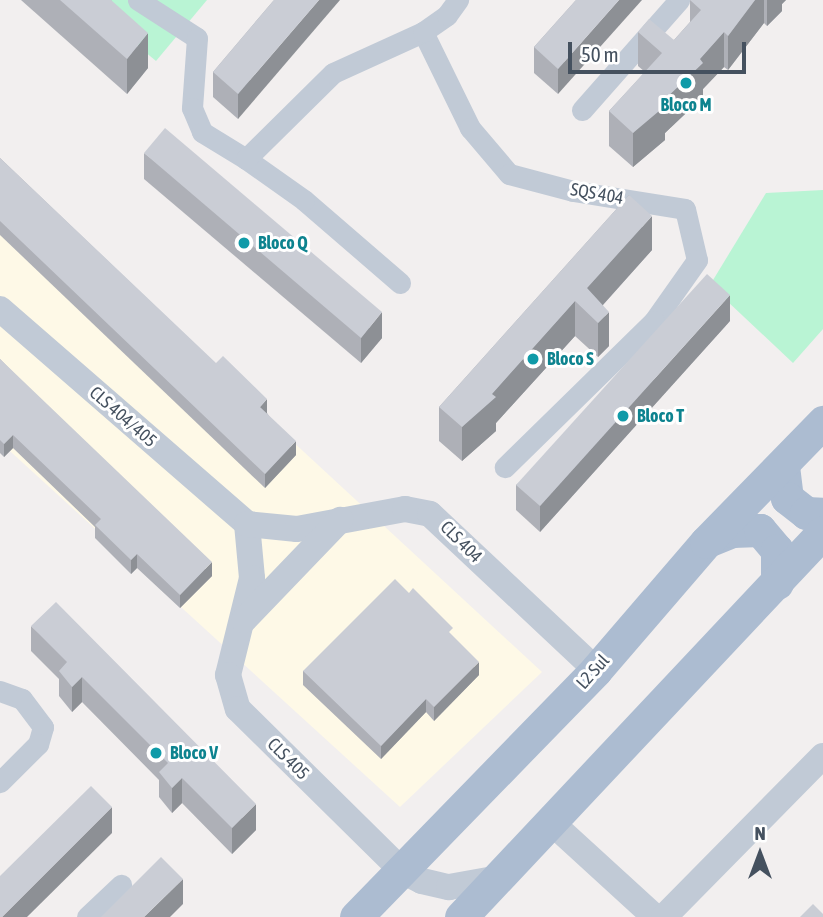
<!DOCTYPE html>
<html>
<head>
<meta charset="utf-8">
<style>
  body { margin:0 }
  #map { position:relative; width:823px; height:917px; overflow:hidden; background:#f2efef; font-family:"Asap Condensed",sans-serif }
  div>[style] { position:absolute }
  .commercial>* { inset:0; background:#fef9e7 }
  .green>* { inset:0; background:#b9f4d4 }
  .minor>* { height:21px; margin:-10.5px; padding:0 10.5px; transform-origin:10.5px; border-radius:10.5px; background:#c1cad6 }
  .tertiary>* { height:26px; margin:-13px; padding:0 13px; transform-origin:13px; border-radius:13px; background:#c1cad6 }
  .primary>* { height:33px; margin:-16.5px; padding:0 16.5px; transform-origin:16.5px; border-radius:16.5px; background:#acbcd1 }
  .wall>* { inset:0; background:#aeb0b7 }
  .shaded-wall>* { inset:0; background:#8d9095 }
  .building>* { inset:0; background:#cacdd5 }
  .dots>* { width:19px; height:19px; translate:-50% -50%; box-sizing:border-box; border:4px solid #fff; border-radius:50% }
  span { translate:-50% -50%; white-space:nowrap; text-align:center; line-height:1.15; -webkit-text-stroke:6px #fff; paint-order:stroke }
  .culture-label { font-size:18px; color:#0d838f; font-weight:700 }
  .left { translate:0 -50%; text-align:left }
  .street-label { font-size:18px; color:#45515f }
  .north { position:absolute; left:725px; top:819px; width:70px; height:70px; -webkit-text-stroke:5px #fff; paint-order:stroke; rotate:0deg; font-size:19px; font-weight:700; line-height:28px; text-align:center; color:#45515f }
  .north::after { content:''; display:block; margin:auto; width:24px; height:32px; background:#45515f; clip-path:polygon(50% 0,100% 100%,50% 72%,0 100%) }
  .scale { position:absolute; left:568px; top:42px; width:178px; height:32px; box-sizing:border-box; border:4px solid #45515f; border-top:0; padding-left:9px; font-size:21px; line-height:24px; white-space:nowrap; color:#45515f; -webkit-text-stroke:5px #fff; paint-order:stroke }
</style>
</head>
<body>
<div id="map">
  <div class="commercial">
    <div style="clip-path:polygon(0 171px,542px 672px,400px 807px,0 442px)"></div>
  </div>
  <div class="green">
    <div style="clip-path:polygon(83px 0,207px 0,156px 61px)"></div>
    <div style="clip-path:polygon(823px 190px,823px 329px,793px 363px,710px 285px,766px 193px)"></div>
  </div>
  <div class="minor">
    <div style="left:138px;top:0;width:70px;rotate:32.8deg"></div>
    <div style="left:197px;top:38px;width:70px;rotate:94.1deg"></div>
    <div style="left:192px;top:108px;width:26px;rotate:67deg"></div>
    <div style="left:202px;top:132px;width:52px;rotate:31.5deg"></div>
    <div style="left:423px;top:32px;width:107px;rotate:63.9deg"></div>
    <div style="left:470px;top:128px;width:60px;rotate:49.7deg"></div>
    <div style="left:509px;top:174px;width:66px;rotate:14.9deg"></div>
    <div style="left:573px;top:191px;width:113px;rotate:9.1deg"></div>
    <div style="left:685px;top:209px;width:52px;rotate:76.8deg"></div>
    <div style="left:697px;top:260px;width:75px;rotate:125.2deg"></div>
    <div style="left:654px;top:321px;width:209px;rotate:135.6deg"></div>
    <div style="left:582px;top:110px;width:147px;rotate:-48.6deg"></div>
    <div style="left:400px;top:283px;width:127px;rotate:-139.2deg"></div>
    <div style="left:304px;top:200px;width:71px;rotate:-144.7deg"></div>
    <div style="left:246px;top:159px;width:122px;rotate:-44.7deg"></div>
    <div style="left:333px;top:73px;width:99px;rotate:-24.5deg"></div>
    <div style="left:423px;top:32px;width:29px;rotate:-35deg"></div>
    <div style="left:447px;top:15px;width:19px;rotate:-54deg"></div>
    <div style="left:0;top:691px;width:23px;rotate:20deg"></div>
    <div style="left:22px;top:699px;width:35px;rotate:53deg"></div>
    <div style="left:43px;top:727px;width:18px;rotate:106deg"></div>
    <div style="left:38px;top:744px;width:54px;rotate:135deg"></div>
    <div style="left:87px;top:917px;width:47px;rotate:-43.3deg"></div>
  </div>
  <div class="tertiary">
    <div style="left:0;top:309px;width:327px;rotate:41deg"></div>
    <div style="left:247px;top:524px;width:54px;rotate:84.7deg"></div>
    <div style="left:252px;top:578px;width:100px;rotate:103.9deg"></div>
    <div style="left:228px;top:675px;width:35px;rotate:74deg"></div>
    <div style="left:238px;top:709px;width:231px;rotate:44.6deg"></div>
    <div style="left:402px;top:871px;width:22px;rotate:27deg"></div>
    <div style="left:422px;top:881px;width:28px;rotate:13deg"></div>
    <div style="left:449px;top:887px;width:51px;rotate:-10.2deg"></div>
    <div style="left:247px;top:524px;width:50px;rotate:5.7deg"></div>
    <div style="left:297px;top:529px;width:110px;rotate:-10.5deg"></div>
    <div style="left:405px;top:509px;width:25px;rotate:11deg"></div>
    <div style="left:430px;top:514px;width:228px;rotate:43.2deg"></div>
    <div style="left:244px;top:620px;width:139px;rotate:-46.2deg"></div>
    <div style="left:552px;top:823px;width:139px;rotate:42.4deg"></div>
    <div style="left:664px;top:917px;width:226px;rotate:-45.4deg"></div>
  </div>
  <div class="primary">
    <div style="left:783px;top:466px;width:32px;rotate:83deg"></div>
    <div style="left:787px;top:498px;width:24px;rotate:38deg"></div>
    <div style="left:806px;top:513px;width:17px;rotate:3deg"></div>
    <div style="left:710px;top:540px;width:24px;rotate:-22deg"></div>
    <div style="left:732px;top:531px;width:28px;rotate:-2deg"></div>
    <div style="left:760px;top:530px;width:26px;rotate:50deg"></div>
    <div style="left:777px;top:550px;width:33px;rotate:90deg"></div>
    <div style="left:356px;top:917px;width:344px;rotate:-45.8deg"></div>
    <div style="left:596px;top:670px;width:169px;rotate:-49.3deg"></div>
    <div style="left:706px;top:542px;width:168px;rotate:-45.7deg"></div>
    <div style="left:461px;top:917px;width:528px;rotate:-46.76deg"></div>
  </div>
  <div class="wall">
    <div style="clip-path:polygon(21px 0,111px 0,148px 68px,127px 94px)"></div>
    <div style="clip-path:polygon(274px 0,238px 119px,213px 97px,213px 72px)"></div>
    <div style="clip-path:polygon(576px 0,558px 94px,534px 73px,534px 47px)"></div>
    <div style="clip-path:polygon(690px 0,786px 0,782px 4px,782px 11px,767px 26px,764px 23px,728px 70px,724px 67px,703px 89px,703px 97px,665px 133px,665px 140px,633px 167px,609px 146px,609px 111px,645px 72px,638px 66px,638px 32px,674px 40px,690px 22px)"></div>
    <div style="clip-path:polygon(144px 153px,382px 338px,361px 363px,144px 179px)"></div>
    <div style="clip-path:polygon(0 158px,267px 413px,296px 455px,265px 488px,0 235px)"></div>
    <div style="clip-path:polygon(629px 195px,652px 250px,603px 305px,609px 346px,598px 357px,575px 336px,496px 423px,496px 431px,462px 461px,439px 441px,439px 407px)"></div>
    <div style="clip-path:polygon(730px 321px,540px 532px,516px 510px,516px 485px)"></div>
    <div style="clip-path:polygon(0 359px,212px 576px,180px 608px,137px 568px,131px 574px,95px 538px,95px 527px,13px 448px,4px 457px,0 453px)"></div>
    <div style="clip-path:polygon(31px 626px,256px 830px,232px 854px,182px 803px,172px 813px,159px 797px,159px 780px,82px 702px,72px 712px,59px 696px,59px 679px,31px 651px)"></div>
    <div style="clip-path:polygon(453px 637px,479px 675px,434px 721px,426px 712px,381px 759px,303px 685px,303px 671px)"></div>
  </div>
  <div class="shaded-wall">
    <div style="clip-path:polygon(319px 0,340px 0,238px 119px,238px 94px)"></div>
    <div style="clip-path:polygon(619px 0,642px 0,558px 94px,558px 69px)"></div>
    <div style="clip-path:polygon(755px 0,764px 0,764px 23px,728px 70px,728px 36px)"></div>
    <div style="clip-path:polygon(767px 0,786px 0,782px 4px,782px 11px,767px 26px)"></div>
    <div style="clip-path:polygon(724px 32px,724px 67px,703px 89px,703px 97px,665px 133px,665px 140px,633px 167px,633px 133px)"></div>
    <div style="clip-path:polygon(148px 33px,148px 68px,127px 94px,127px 59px)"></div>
    <div style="clip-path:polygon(652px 216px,652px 250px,592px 317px,587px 288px)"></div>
    <div style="clip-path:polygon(730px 295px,730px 321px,540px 532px,540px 506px)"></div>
    <div style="clip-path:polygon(575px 301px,575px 336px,496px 423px,496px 431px,462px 461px,462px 427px)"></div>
    <div style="clip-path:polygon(382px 312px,382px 338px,361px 363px,361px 338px)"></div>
    <div style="clip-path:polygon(609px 312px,609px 346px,598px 357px,598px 323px)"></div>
    <div style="clip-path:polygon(267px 399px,267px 413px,260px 420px,260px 407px)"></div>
    <div style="clip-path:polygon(13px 435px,13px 448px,4px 457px,4px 444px)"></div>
    <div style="clip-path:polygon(296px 441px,296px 455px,265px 488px,265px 474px)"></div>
    <div style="clip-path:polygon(137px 554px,137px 568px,131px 574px,131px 560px)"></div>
    <div style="clip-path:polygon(212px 562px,212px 576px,180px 608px,180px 595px)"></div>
    <div style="clip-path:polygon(479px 662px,479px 675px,434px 721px,434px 707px)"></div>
    <div style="clip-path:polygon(82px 677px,82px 702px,72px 712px,72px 687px)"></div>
    <div style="clip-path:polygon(426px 699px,426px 712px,381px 759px,381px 746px)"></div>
    <div style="clip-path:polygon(182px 778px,182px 803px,172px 813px,172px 788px)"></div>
    <div style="clip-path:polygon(256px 804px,256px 830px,232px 854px,232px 828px)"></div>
    <div style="clip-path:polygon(112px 807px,112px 833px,27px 917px,2px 917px)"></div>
    <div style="clip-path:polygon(183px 879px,183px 904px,170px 917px,144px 917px)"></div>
  </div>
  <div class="building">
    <div style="clip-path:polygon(60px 0,111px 0,148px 33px,127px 59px)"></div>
    <div style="clip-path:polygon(274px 0,319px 0,238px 94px,213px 72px)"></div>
    <div style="clip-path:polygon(576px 0,619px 0,558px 69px,534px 47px)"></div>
    <div style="clip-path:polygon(690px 0,755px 0,728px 36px,724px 32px,700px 59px,703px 63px,661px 103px,665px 106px,633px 133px,609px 111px,662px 53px,638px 32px,649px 19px,674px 40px,701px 10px)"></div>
    <div style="clip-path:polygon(165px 128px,382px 312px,361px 338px,144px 153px)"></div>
    <div style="clip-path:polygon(0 158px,216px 363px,223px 356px,267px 399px,260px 407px,296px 441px,265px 474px,0 221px)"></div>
    <div style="clip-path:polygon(629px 195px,652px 216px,587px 288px,609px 312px,598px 323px,575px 301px,492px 394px,496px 397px,462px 427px,439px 407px)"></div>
    <div style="clip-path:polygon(707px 274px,730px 295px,540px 506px,516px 485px)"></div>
    <div style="clip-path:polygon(0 359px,212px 562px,180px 595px,137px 554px,131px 560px,95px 525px,101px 519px,13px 435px,4px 444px,0 440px)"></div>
    <div style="clip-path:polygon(395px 579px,409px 593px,413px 588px,453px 628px,449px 632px,479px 662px,434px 707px,426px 699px,381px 746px,303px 671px)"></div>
    <div style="clip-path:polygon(56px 602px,256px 804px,232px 828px,182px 778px,172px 788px,159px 772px,168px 763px,82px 677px,72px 687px,59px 671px,67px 662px,31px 626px)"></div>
    <div style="clip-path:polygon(91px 786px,112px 807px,2px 917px,0 917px,0 876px)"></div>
    <div style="clip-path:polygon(161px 857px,183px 879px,144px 917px,101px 917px)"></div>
    <div style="clip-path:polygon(813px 904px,823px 914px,823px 917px,800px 917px)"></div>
  </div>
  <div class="dots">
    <div style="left:686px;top:83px;background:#0f9aa8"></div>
    <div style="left:244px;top:243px;background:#0f9aa8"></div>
    <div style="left:533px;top:359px;background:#0f9aa8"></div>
    <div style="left:623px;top:416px;background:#0f9aa8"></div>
    <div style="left:156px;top:753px;background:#0f9aa8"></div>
  </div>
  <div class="culture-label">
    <span style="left:686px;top:105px">Bloco M</span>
    <span class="left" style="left:258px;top:243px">Bloco Q</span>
    <span class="left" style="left:547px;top:359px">Bloco S</span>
    <span class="left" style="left:637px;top:416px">Bloco T</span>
    <span class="left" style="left:170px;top:753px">Bloco V</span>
  </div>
  <div class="street-label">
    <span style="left:597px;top:194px;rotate:10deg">SQS 404</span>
    <span style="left:123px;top:417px;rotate:41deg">CLS 404/405</span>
    <span style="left:461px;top:542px;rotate:45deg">CLS 404</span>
    <span style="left:593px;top:672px;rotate:-48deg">L2 Sul</span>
    <span style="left:288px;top:759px;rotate:45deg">CLS 405</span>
  </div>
  <div class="north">N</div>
  <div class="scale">50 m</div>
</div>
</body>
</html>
